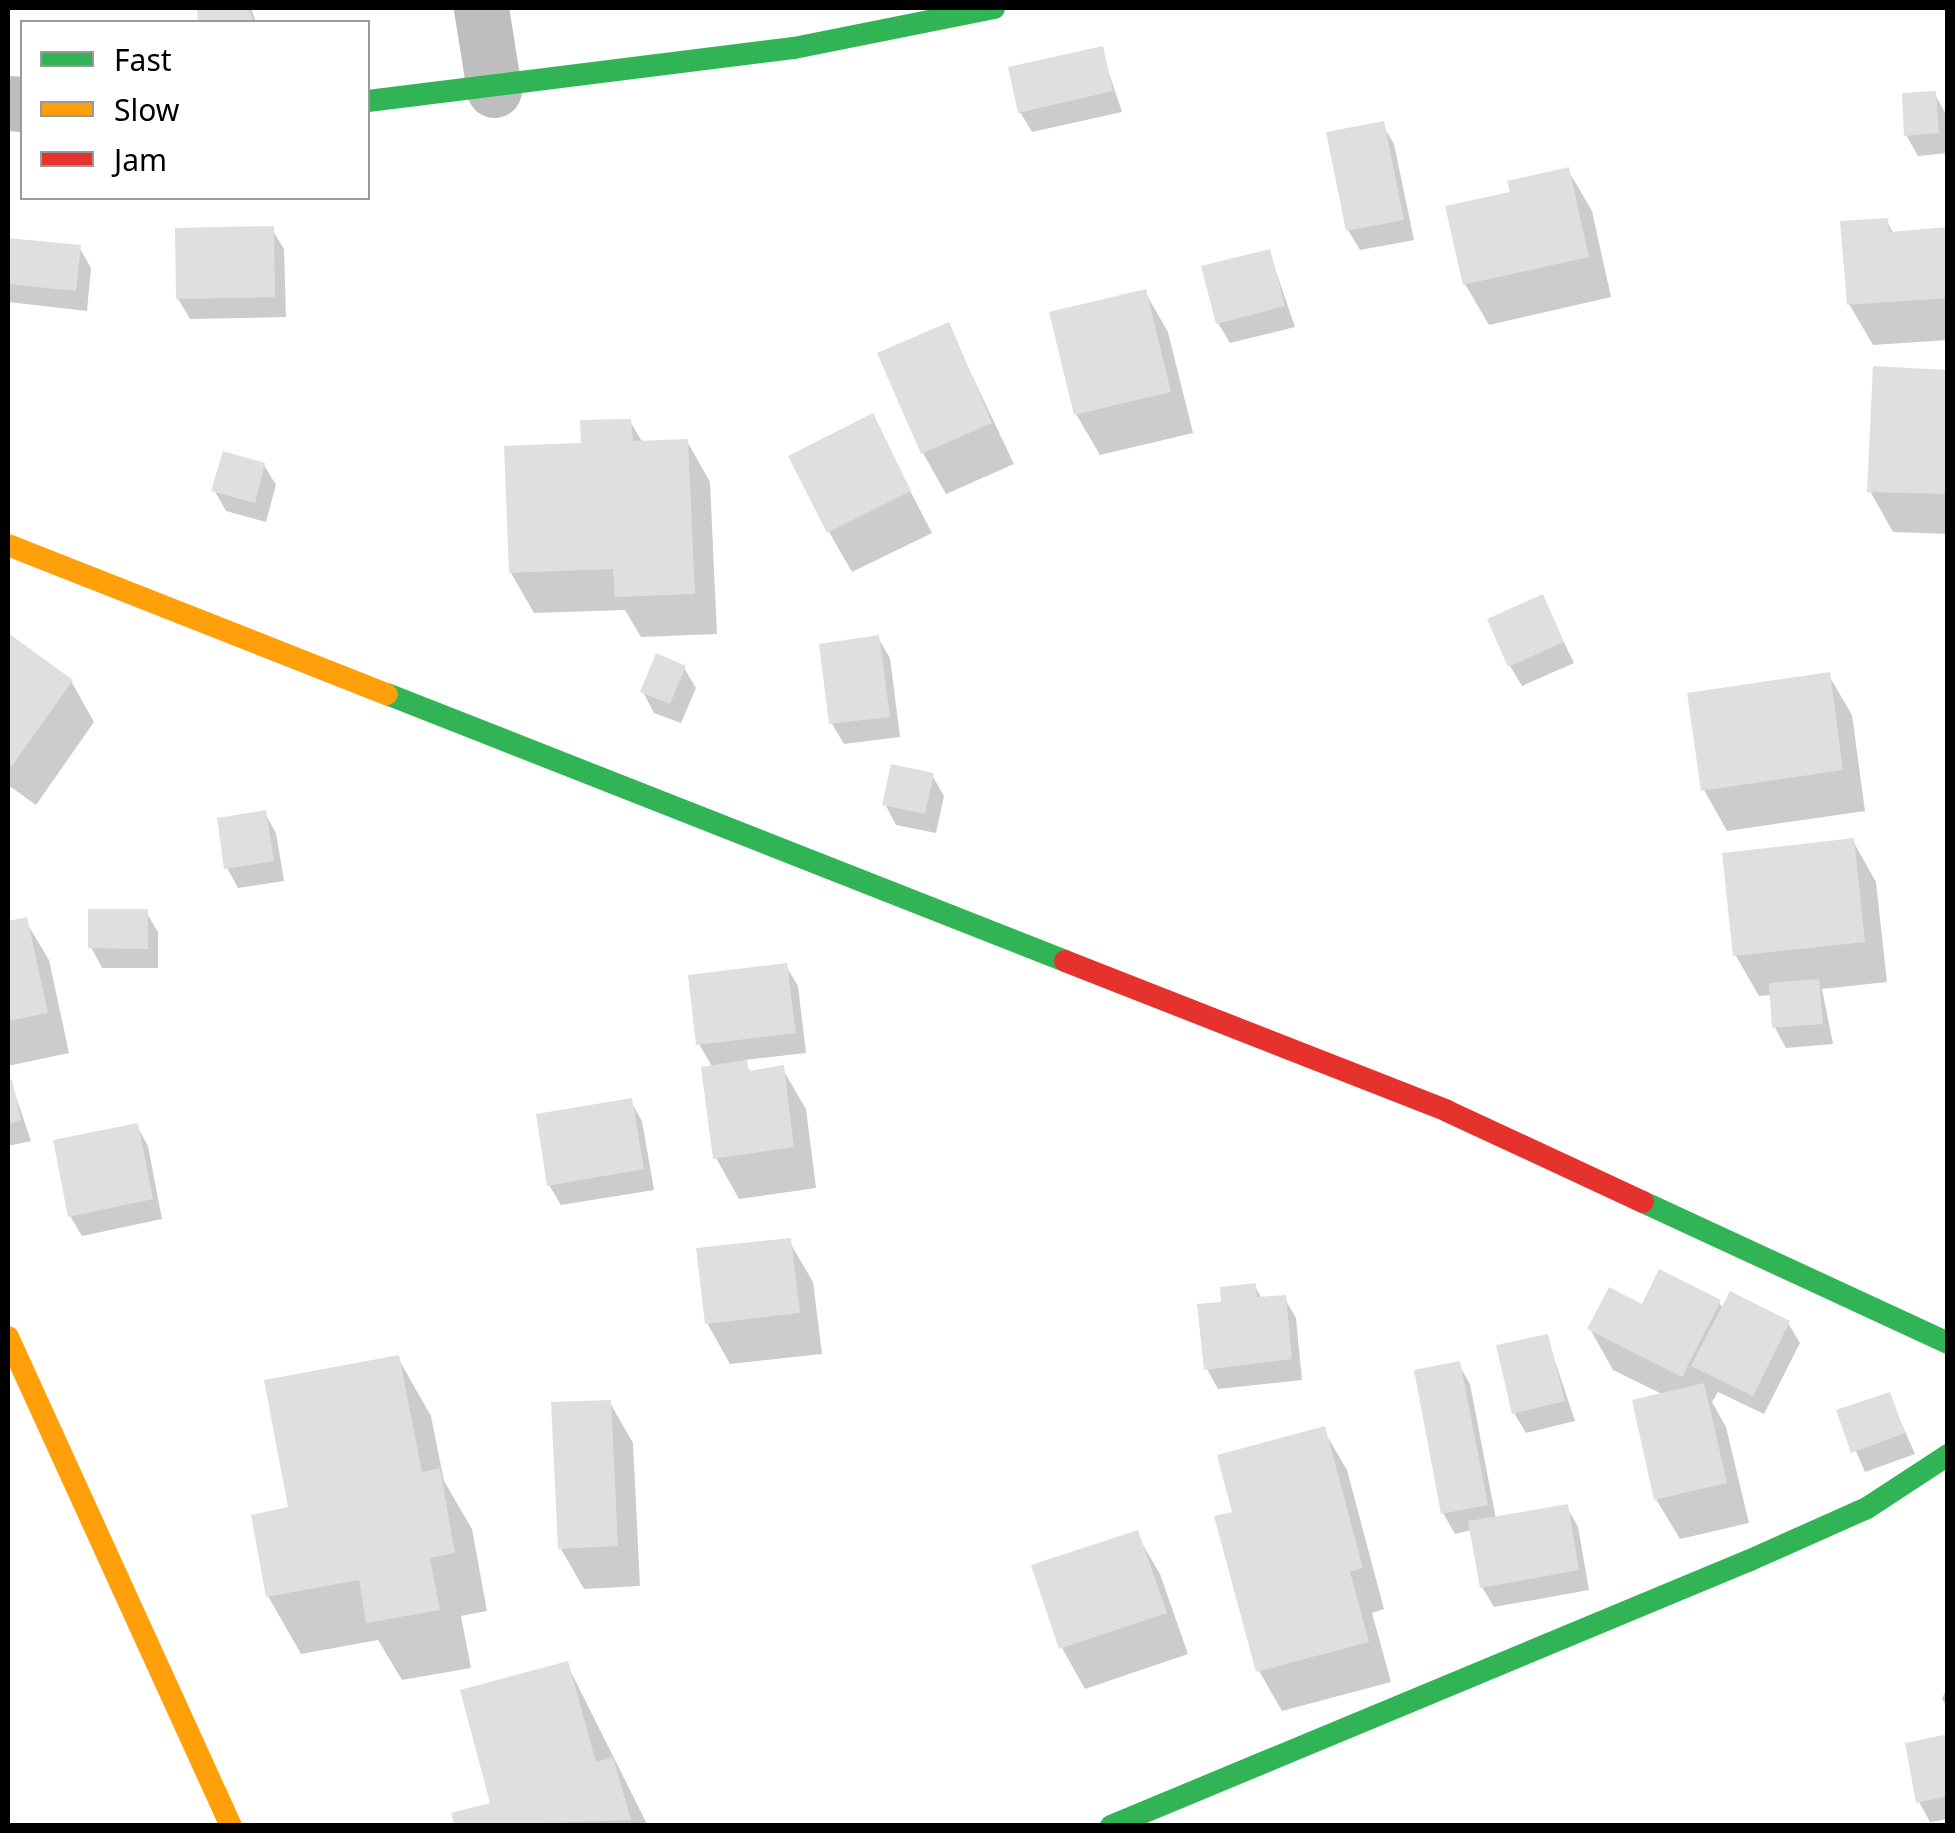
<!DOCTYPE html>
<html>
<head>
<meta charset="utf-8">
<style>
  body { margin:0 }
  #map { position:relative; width:1955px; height:1833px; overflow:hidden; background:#fff; font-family:"Noto Sans",sans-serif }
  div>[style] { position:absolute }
  .shadow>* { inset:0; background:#0003 }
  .building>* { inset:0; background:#dfdfdf }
  .street>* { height:55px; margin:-27.5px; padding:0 27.5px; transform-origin:27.5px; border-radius:27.5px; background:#bebebe }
  .fast>* { height:22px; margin:-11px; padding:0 11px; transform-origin:11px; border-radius:11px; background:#30b455 }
  .slow>* { height:22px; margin:-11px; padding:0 11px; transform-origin:11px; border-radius:11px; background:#ff9f0a }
  .jam>* { height:22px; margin:-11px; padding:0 11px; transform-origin:11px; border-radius:11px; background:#e5322d }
  span { translate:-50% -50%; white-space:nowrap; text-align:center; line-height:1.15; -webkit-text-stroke:8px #fff; paint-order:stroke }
  .frame { position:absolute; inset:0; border:10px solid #000; pointer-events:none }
  .legend { position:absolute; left:20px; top:20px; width:350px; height:180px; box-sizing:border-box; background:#fff; border:2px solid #999; margin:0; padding:12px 18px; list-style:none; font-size:30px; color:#000 }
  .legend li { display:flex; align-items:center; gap:20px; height:50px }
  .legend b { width:50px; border:2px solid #999 }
</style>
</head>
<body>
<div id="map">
  <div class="shadow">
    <div style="clip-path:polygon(199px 8px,251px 8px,256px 22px,200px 22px)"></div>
    <div style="clip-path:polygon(1101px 49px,1122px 112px,1032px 132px,1020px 112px)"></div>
    <div style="clip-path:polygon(1934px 93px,1946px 114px,1948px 153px,1918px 156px,1906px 135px)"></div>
    <div style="clip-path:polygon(1382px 124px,1394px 144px,1414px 240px,1360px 250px,1348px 230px)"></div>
    <div style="clip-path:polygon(1568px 170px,1592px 211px,1611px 297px,1489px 325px,1465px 284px)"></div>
    <div style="clip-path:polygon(1886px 220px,1894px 234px,1948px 229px,1948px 340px,1873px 345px,1849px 304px)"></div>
    <div style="clip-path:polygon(272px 229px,284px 249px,286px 317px,190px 319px,178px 299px)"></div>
    <div style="clip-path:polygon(8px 240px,79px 247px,91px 268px,87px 311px,8px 302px)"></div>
    <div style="clip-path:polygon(1269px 251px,1295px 327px,1230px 343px,1218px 323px)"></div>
    <div style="clip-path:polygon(1145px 292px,1168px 332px,1193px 433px,1100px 455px,1076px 414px)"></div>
    <div style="clip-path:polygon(948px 325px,1014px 464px,946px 494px,923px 453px)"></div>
    <div style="clip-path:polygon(1948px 372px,1948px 534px,1893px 532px,1870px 491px)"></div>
    <div style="clip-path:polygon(872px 417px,932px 533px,852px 572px,829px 532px)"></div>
    <div style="clip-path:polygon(630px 421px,643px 443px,687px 441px,710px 482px,717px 634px,641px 637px,625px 610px,534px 613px,511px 573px,583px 446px)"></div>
    <div style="clip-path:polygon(264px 465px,276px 485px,266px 522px,226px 511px,214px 490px)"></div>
    <div style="clip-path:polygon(1542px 597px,1574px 663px,1522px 686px,1510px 666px)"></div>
    <div style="clip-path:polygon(8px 637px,71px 681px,94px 722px,36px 805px,8px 785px)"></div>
    <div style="clip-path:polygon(878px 638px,890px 658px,900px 737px,844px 744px,832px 724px)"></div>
    <div style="clip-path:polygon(684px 668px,696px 688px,681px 723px,654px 713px,643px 692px)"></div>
    <div style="clip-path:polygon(1828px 674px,1852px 715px,1865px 811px,1727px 831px,1704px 790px)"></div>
    <div style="clip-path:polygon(932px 775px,944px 796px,936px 833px,896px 825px,885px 804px)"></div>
    <div style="clip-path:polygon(264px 812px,276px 833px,284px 881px,238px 888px,227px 868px)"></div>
    <div style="clip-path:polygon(1853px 841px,1876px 882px,1887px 982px,1822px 989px,1833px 1044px,1786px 1048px,1775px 1028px,1772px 995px,1759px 996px,1736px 956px)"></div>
    <div style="clip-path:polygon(146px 912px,158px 932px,158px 968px,102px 968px,91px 947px)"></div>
    <div style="clip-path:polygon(25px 920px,49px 960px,69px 1053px,8px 1066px,8px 924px)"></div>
    <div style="clip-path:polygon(786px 966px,798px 986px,806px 1053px,744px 1060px,751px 1073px,782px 1068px,806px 1109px,816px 1188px,739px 1199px,716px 1158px,713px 1068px,699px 1044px)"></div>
    <div style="clip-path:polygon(11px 1082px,31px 1141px,8px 1146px,8px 1083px)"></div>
    <div style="clip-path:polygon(630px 1100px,642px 1121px,654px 1190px,561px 1205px,549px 1185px)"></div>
    <div style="clip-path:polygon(137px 1126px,148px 1146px,162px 1219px,82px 1236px,70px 1216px)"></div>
    <div style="clip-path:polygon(789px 1241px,813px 1282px,822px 1354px,730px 1364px,707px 1323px)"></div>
    <div style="clip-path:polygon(1254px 1285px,1262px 1299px,1284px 1297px,1296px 1318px,1302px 1380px,1218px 1389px,1207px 1369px,1224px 1304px)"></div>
    <div style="clip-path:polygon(1719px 1302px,1723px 1309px,1788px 1323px,1800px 1343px,1764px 1414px,1718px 1392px,1712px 1402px,1726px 1427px,1749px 1523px,1680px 1539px,1656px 1499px,1664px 1395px,1613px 1370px,1590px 1329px,1644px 1307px)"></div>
    <div style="clip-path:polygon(1547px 1337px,1575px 1421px,1526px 1433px,1514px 1413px)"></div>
    <div style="clip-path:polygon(398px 1358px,431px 1416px,444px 1481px,472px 1529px,487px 1611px,461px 1616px,471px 1668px,402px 1680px,378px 1640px,301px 1654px,268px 1596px,291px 1509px)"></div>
    <div style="clip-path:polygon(1458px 1363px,1470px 1384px,1496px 1519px,1567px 1507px,1578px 1527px,1589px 1590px,1494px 1607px,1482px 1587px,1472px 1530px,1455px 1534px,1443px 1513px)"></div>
    <div style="clip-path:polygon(1889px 1395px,1915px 1454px,1865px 1472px,1839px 1412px)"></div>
    <div style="clip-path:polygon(610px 1403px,633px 1443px,640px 1586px,584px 1589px,561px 1549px)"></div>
    <div style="clip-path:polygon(1323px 1429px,1347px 1470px,1384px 1609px,1372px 1613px,1391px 1682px,1282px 1711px,1259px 1671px,1235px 1513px)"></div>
    <div style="clip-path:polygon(1136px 1533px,1160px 1574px,1188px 1654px,1085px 1689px,1062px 1648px)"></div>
    <div style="clip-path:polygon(567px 1664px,648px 1826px,457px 1826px,493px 1805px)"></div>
    <div style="clip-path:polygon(1948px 1685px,1948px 1708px,1942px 1699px)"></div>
    <div style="clip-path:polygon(1948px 1737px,1948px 1819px,1930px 1822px,1919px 1802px)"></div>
  </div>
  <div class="building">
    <div style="clip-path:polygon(197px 8px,248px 8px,254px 22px,198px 22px)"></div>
    <div style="clip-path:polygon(1103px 46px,1113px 91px,1018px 113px,1008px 67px)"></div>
    <div style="clip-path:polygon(1936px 91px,1939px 133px,1904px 136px,1902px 93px)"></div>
    <div style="clip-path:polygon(1384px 121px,1404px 220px,1346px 231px,1326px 132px)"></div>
    <div style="clip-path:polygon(1569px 167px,1589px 257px,1463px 285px,1445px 206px,1510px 192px,1507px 181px)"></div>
    <div style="clip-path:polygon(1888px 218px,1889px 232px,1948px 227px,1948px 298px,1847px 305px,1840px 221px)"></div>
    <div style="clip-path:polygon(274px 226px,275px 297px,176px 299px,175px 228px)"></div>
    <div style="clip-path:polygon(8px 238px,81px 245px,76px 291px,8px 284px)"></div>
    <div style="clip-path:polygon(1270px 249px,1285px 306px,1216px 324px,1201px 266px)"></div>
    <div style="clip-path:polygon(1146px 289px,1171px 392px,1074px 415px,1049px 312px)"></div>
    <div style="clip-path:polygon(949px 322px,992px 423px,921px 454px,877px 353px)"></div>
    <div style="clip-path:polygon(1873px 366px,1948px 370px,1948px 494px,1867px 492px)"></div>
    <div style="clip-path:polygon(873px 413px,911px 491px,827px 533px,788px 456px)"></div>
    <div style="clip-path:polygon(631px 419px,633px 441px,688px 439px,695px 594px,615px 597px,613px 569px,509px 573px,504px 446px,581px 443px,580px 420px)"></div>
    <div style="clip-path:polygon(223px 451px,265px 463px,255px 503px,211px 491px)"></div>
    <div style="clip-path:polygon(1543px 594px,1564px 642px,1508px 667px,1487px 619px)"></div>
    <div style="clip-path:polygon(8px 633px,73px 680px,12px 766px,8px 763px)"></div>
    <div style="clip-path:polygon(879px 635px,890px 717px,829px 724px,819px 644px)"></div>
    <div style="clip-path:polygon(656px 653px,686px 666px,670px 704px,640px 692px)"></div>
    <div style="clip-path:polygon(1830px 672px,1843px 770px,1701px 791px,1687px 693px)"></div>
    <div style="clip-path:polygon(891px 764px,934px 773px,925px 814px,882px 805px)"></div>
    <div style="clip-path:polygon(266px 810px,274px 861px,224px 869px,217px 818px)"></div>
    <div style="clip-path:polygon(1854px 838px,1865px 942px,1733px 956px,1722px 853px)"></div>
    <div style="clip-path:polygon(88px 909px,148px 909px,148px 949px,88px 948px)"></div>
    <div style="clip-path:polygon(27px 917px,48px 1013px,8px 1021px,8px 921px)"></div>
    <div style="clip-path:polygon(787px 963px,796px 1033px,696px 1045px,688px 975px)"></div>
    <div style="clip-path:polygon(1819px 979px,1823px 1024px,1772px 1028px,1769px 983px)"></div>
    <div style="clip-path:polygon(747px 1060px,749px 1071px,784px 1065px,794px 1147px,713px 1159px,701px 1067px)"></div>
    <div style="clip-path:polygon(12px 1079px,21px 1120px,8px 1124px,8px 1080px)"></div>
    <div style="clip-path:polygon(632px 1098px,644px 1169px,547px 1186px,536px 1114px)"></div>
    <div style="clip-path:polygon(138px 1123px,153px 1199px,68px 1217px,53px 1140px)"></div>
    <div style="clip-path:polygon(791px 1238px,800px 1313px,705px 1324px,696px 1248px)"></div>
    <div style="clip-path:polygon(1659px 1269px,1721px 1300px,1682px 1377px,1587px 1329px,1609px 1287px,1642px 1304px)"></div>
    <div style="clip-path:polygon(1256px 1283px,1257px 1297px,1286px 1295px,1292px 1359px,1204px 1370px,1197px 1304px,1221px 1302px,1220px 1287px)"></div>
    <div style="clip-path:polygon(1730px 1291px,1790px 1321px,1753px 1396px,1691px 1366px)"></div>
    <div style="clip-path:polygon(1548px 1334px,1565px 1401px,1512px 1414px,1496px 1345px)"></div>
    <div style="clip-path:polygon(399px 1355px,422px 1472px,440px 1468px,455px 1553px,430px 1558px,440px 1610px,366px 1623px,359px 1580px,266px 1597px,251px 1515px,288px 1507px,264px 1380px)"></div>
    <div style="clip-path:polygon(1460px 1361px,1488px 1505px,1441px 1514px,1414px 1370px)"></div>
    <div style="clip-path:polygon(1704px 1383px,1727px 1483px,1654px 1500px,1632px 1400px)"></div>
    <div style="clip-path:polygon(1890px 1392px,1905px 1433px,1851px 1453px,1836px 1410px)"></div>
    <div style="clip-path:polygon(611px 1400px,618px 1546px,558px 1549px,551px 1402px)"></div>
    <div style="clip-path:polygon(1325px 1426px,1363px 1568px,1350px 1572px,1369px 1642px,1256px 1672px,1214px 1516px,1232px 1512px,1217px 1455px)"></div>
    <div style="clip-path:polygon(1568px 1504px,1579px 1570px,1480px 1588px,1468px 1521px)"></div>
    <div style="clip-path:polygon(1138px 1530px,1167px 1613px,1059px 1649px,1031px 1565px)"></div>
    <div style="clip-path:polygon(568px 1661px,596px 1762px,613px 1757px,631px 1820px,455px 1826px,451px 1813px,490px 1803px,460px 1690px)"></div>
    <div style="clip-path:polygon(1948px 1734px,1948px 1796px,1916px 1803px,1905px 1743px)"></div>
  </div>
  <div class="street">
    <div style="left:481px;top:8px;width:83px;rotate:81deg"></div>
    <div style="left:8px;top:103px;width:14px;rotate:4deg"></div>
  </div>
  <div class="fast">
    <div style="left:368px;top:101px;width:429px;rotate:-7.1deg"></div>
    <div style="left:794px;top:48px;width:204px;rotate:-11.3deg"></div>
    <div style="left:387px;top:694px;width:729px;rotate:21.49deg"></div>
    <div style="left:1643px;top:1202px;width:336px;rotate:24.8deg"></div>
    <div style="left:1111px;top:1826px;width:690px;rotate:-22.59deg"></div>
    <div style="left:1748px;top:1561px;width:130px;rotate:-24deg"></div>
    <div style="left:1867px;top:1508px;width:97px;rotate:-33.2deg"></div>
  </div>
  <div class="slow">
    <div style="left:8px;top:545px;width:407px;rotate:21.5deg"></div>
    <div style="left:8px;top:1337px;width:537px;rotate:65.49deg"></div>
  </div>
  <div class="jam">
    <div style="left:1065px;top:961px;width:410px;rotate:21.4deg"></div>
    <div style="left:1447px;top:1111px;width:216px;rotate:24.9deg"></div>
  </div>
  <div class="frame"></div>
  <ul class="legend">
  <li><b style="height:12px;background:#30b455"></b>Fast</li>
  <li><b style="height:12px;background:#ff9f0a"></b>Slow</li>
  <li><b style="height:12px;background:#e5322d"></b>Jam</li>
  </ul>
</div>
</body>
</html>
